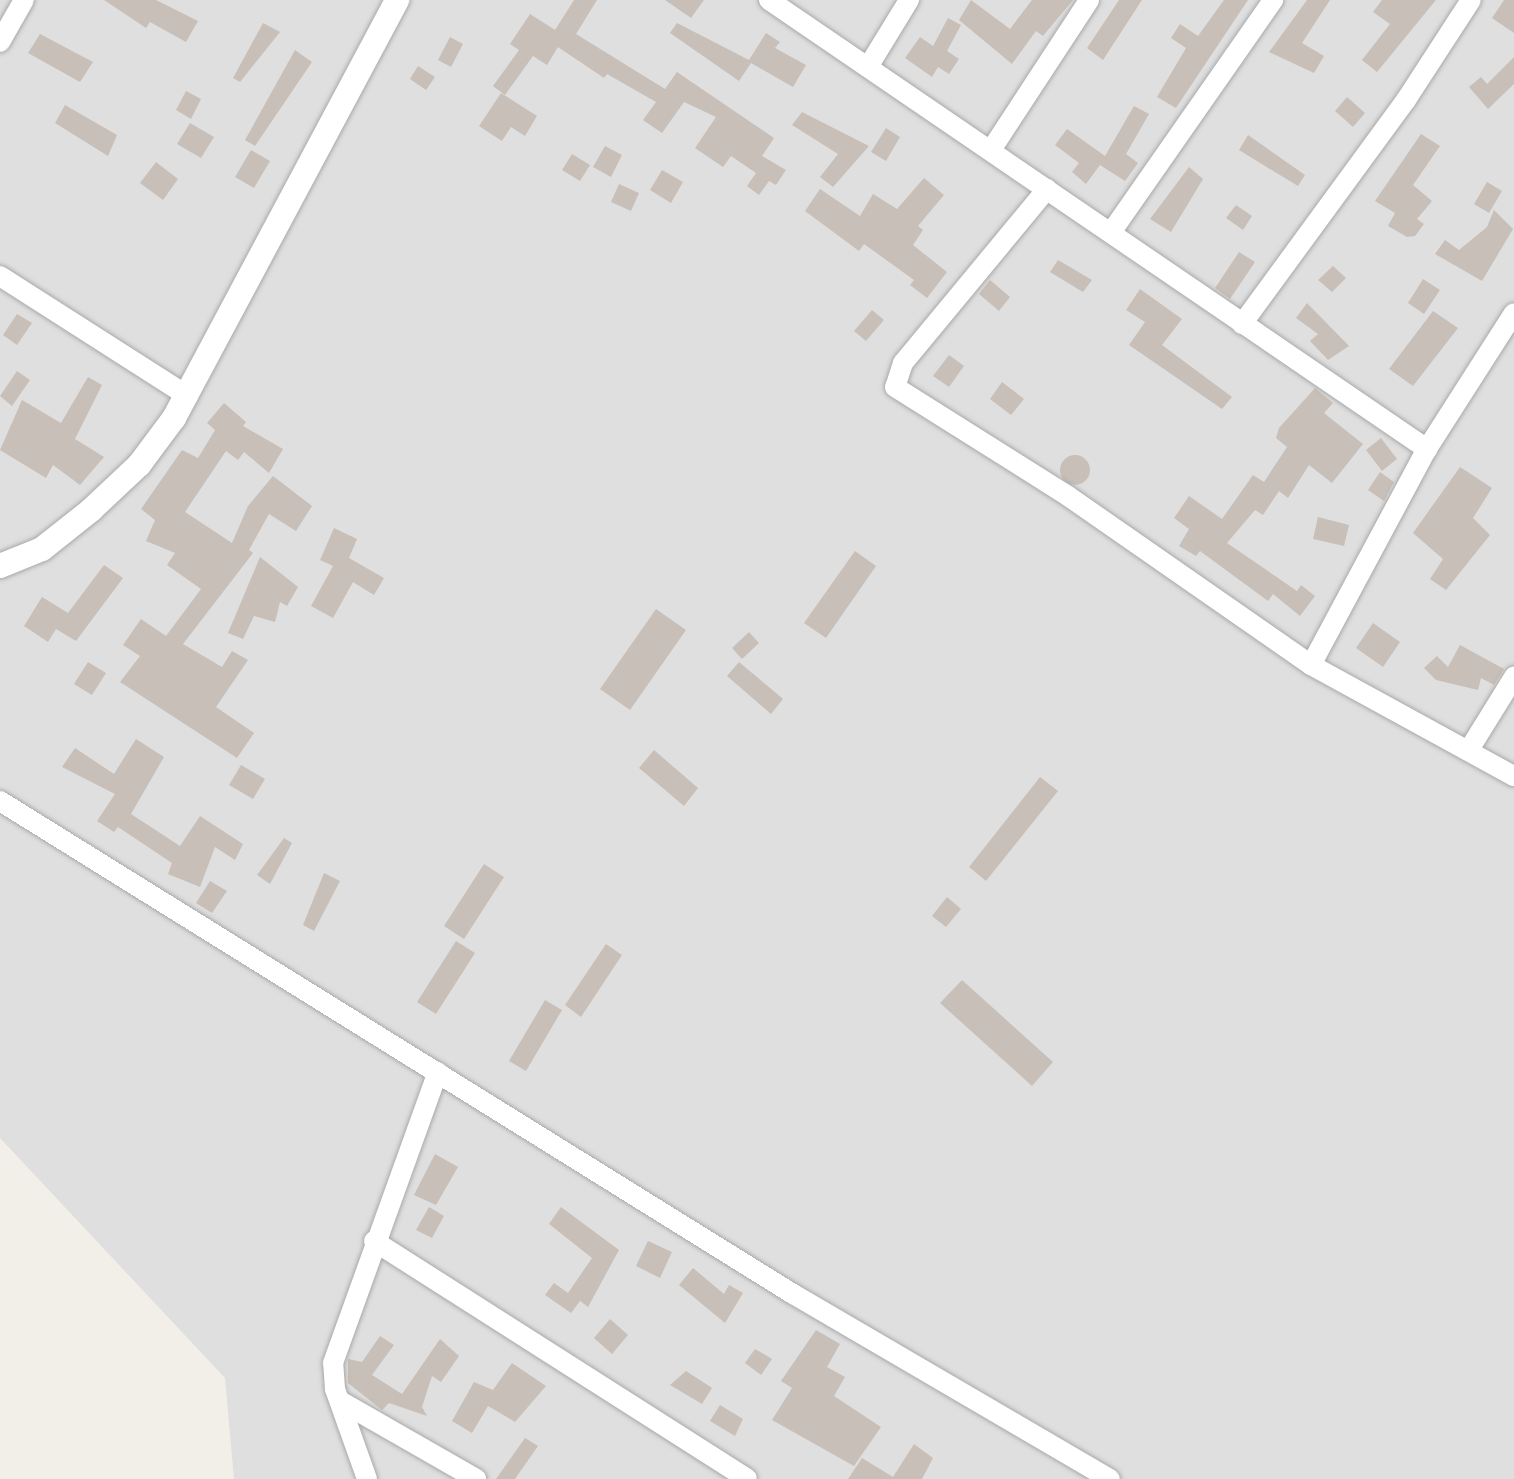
<!DOCTYPE html>
<html>
<head>
<meta charset="utf-8">
<style>
  body { margin:0 }
  #map { position:relative; width:1514px; height:1479px; overflow:hidden; background:#f2efe9; font-family:Mulish,sans-serif }
  div>[style] { position:absolute }
  .residential>* { inset:0; background:#e0dfdf }
  .building>* { inset:0; background:#c7bfb8 }
  .round { border-radius:50% }
  .roads { filter:drop-shadow(0 0 2px #a9a9a9) drop-shadow(0 0 2px #a9a9a9) }
  .minor>* { height:20px; margin:-10px; padding:0 10px; transform-origin:10px; border-radius:10px; background:#fff }
  .tertiary>* { height:24px; margin:-12px; padding:0 12px; transform-origin:12px; border-radius:12px; background:#fff }
  span { translate:-50% -50%; white-space:nowrap; text-align:center; line-height:1.15; -webkit-text-stroke:6px #fff; paint-order:stroke }
</style>
</head>
<body>
<div id="map">
  <div class="residential">
    <div style="clip-path:polygon(0 0,1514px 0,1514px 1479px,234px 1479px,225px 1378px,0 1138px)"></div>
  </div>
  <div class="building">
    <div style="clip-path:polygon(104px 0,156px 0,198px 21px,186px 42px,150px 22px,146px 28px)"></div>
    <div style="clip-path:polygon(574px 0,597px 0,576px 34px,665px 89px,677px 72px,774px 138px,762px 156px,786px 170px,776px 185px,769px 181px,759px 195px,747px 186px,756px 173px,731px 156px,723px 167px,695px 148px,716px 117px,684px 102px,662px 133px,643px 120px,656px 102px,607px 74px,604px 78px,558px 47px,547px 65px,533px 56px,505px 95px,493px 86px,519px 50px,510px 44px,530px 14px,555px 30px)"></div>
    <div style="clip-path:polygon(665px 0,704px 0,691px 18px)"></div>
    <div style="clip-path:polygon(971px 0,1010px 29px,1032px 0,1073px 0,1043px 36px,1036px 31px,1012px 64px,959px 20px)"></div>
    <div style="clip-path:polygon(1119px 0,1142px 0,1103px 60px,1087px 48px)"></div>
    <div style="clip-path:polygon(1224px 0,1248px 0,1176px 108px,1157px 97px,1186px 48px,1171px 38px,1180px 24px,1198px 36px)"></div>
    <div style="clip-path:polygon(1307px 0,1330px 0,1302px 43px,1324px 56px,1314px 73px,1269px 52px)"></div>
    <div style="clip-path:polygon(1382px 0,1436px 0,1377px 72px,1362px 60px,1390px 24px,1373px 12px)"></div>
    <div style="clip-path:polygon(1504px 0,1514px 0,1514px 33px,1492px 18px)"></div>
    <div style="clip-path:polygon(948px 18px,961px 25px,947px 51px,959px 59px,949px 74px,938px 67px,932px 77px,905px 58px,920px 37px,933px 46px)"></div>
    <div style="clip-path:polygon(263px 23px,280px 32px,240px 82px,233px 78px)"></div>
    <div style="clip-path:polygon(677px 23px,749px 60px,766px 33px,780px 42px,775px 48px,806px 65px,793px 87px,751px 63px,739px 81px,670px 33px)"></div>
    <div style="clip-path:polygon(40px 34px,93px 62px,80px 82px,28px 53px)"></div>
    <div style="clip-path:polygon(450px 37px,463px 44px,451px 67px,438px 60px)"></div>
    <div style="clip-path:polygon(295px 50px,312px 62px,255px 146px,245px 140px)"></div>
    <div style="clip-path:polygon(1514px 57px,1514px 84px,1488px 109px,1469px 87px,1481px 77px,1487px 84px)"></div>
    <div style="clip-path:polygon(418px 66px,435px 77px,426px 90px,410px 79px)"></div>
    <div style="clip-path:polygon(186px 91px,201px 99px,191px 119px,176px 110px)"></div>
    <div style="clip-path:polygon(501px 93px,537px 116px,525px 136px,511px 127px,502px 141px,479px 126px)"></div>
    <div style="clip-path:polygon(1347px 97px,1365px 113px,1353px 127px,1335px 111px)"></div>
    <div style="clip-path:polygon(65px 105px,117px 135px,108px 156px,55px 123px)"></div>
    <div style="clip-path:polygon(1134px 106px,1149px 114px,1126px 154px,1138px 163px,1125px 181px,1100px 165px,1086px 184px,1072px 172px,1079px 163px,1055px 145px,1067px 129px,1105px 156px)"></div>
    <div style="clip-path:polygon(802px 112px,869px 146px,833px 187px,820px 177px,838px 154px,792px 125px)"></div>
    <div style="clip-path:polygon(190px 123px,214px 137px,201px 158px,177px 144px)"></div>
    <div style="clip-path:polygon(886px 128px,900px 137px,886px 161px,871px 152px)"></div>
    <div style="clip-path:polygon(1421px 134px,1440px 146px,1413px 185px,1432px 201px,1417px 219px,1424px 224px,1415px 236px,1407px 237px,1388px 226px,1395px 213px,1375px 201px)"></div>
    <div style="clip-path:polygon(1248px 135px,1305px 175px,1298px 186px,1239px 150px)"></div>
    <div style="clip-path:polygon(605px 146px,622px 155px,611px 177px,593px 167px)"></div>
    <div style="clip-path:polygon(251px 150px,270px 161px,254px 188px,235px 177px)"></div>
    <div style="clip-path:polygon(572px 154px,590px 165px,580px 181px,562px 170px)"></div>
    <div style="clip-path:polygon(156px 162px,178px 179px,163px 200px,140px 183px)"></div>
    <div style="clip-path:polygon(1189px 167px,1203px 179px,1171px 232px,1150px 219px)"></div>
    <div style="clip-path:polygon(662px 170px,683px 182px,671px 203px,650px 190px)"></div>
    <div style="clip-path:polygon(924px 178px,944px 195px,918px 226px,923px 230px,913px 245px,947px 272px,927px 298px,910px 285px,914px 280px,864px 244px,859px 251px,805px 211px,820px 189px,860px 216px,873px 194px,897px 209px)"></div>
    <div style="clip-path:polygon(1487px 182px,1502px 191px,1489px 213px,1474px 204px)"></div>
    <div style="clip-path:polygon(619px 184px,639px 193px,631px 211px,611px 202px)"></div>
    <div style="clip-path:polygon(1236px 205px,1252px 216px,1243px 230px,1226px 218px)"></div>
    <div style="clip-path:polygon(1494px 210px,1513px 229px,1482px 281px,1435px 254px,1445px 240px,1459px 250px,1487px 227px)"></div>
    <div style="clip-path:polygon(1239px 252px,1255px 262px,1230px 299px,1215px 288px)"></div>
    <div style="clip-path:polygon(1058px 260px,1092px 280px,1083px 292px,1050px 272px)"></div>
    <div style="clip-path:polygon(1333px 266px,1346px 278px,1332px 292px,1318px 280px)"></div>
    <div style="clip-path:polygon(1423px 279px,1440px 290px,1424px 314px,1408px 303px)"></div>
    <div style="clip-path:polygon(990px 280px,1010px 297px,999px 311px,979px 294px)"></div>
    <div style="clip-path:polygon(1140px 289px,1182px 319px,1162px 345px,1232px 397px,1222px 409px,1129px 345px,1145px 322px,1126px 310px)"></div>
    <div style="clip-path:polygon(1307px 303px,1349px 346px,1328px 360px,1310px 341px,1318px 334px,1296px 318px)"></div>
    <div style="clip-path:polygon(872px 310px,884px 320px,866px 341px,854px 331px)"></div>
    <div style="clip-path:polygon(1433px 311px,1458px 328px,1413px 386px,1389px 369px)"></div>
    <div style="clip-path:polygon(17px 314px,32px 323px,17px 345px,3px 335px)"></div>
    <div style="clip-path:polygon(949px 355px,964px 366px,949px 387px,933px 376px)"></div>
    <div style="clip-path:polygon(17px 371px,30px 380px,12px 406px,0 396px)"></div>
    <div style="clip-path:polygon(88px 377px,102px 385px,75px 439px,104px 457px,80px 485px,53px 465px,46px 478px,0 450px,22px 400px,61px 423px)"></div>
    <div style="clip-path:polygon(1002px 382px,1024px 399px,1011px 415px,990px 399px)"></div>
    <div style="clip-path:polygon(1315px 388px,1333px 403px,1324px 413px,1363px 444px,1332px 483px,1309px 465px,1288px 498px,1279px 491px,1263px 515px,1255px 510px,1227px 543px,1297px 591px,1301px 585px,1315px 596px,1300px 616px,1273px 594px,1268px 601px,1200px 551px,1196px 556px,1179px 546px,1189px 529px,1174px 518px,1189px 496px,1222px 519px,1253px 475px,1264px 482px,1287px 447px,1276px 438px,1279px 428px)"></div>
    <div style="clip-path:polygon(224px 403px,246px 422px,243px 426px,283px 449px,269px 473px,244px 452px,238px 460px,226px 451px,185px 512px,232px 543px,248px 506px,273px 476px,312px 506px,296px 531px,269px 514px,249px 550px,253px 553px,183px 644px,222px 667px,232px 651px,248px 660px,216px 707px,254px 733px,237px 758px,120px 682px,140px 656px,123px 645px,141px 619px,166px 636px,201px 589px,167px 565px,175px 553px,146px 541px,155px 520px,141px 509px,182px 450px,198px 458px,215px 430px,207px 423px)"></div>
    <div style="clip-path:polygon(1381px 438px,1397px 459px,1382px 471px,1366px 450px)"></div>
    <div class="round" style="left:1060px;top:455px;width:30px;height:30px"></div>
    <div style="clip-path:polygon(1460px 467px,1492px 488px,1473px 518px,1490px 535px,1446px 590px,1430px 579px,1443px 559px,1413px 533px)"></div>
    <div style="clip-path:polygon(1380px 472px,1394px 482px,1384px 501px,1368px 490px)"></div>
    <div style="clip-path:polygon(1318px 517px,1349px 525px,1344px 546px,1313px 539px)"></div>
    <div style="clip-path:polygon(334px 528px,357px 539px,349px 558px,384px 578px,374px 595px,353px 582px,333px 618px,311px 606px,333px 566px,320px 560px)"></div>
    <div style="clip-path:polygon(855px 551px,876px 566px,826px 638px,804px 623px)"></div>
    <div style="clip-path:polygon(260px 557px,298px 587px,287px 606px,280px 602px,275px 622px,254px 616px,243px 639px,228px 633px)"></div>
    <div style="clip-path:polygon(104px 565px,123px 578px,76px 641px,56px 629px,48px 642px,24px 626px,42px 597px,68px 613px)"></div>
    <div style="clip-path:polygon(656px 609px,686px 630px,630px 710px,600px 689px)"></div>
    <div style="clip-path:polygon(1373px 623px,1400px 642px,1383px 667px,1356px 648px)"></div>
    <div style="clip-path:polygon(749px 632px,759px 643px,742px 659px,732px 648px)"></div>
    <div style="clip-path:polygon(1460px 645px,1504px 669px,1494px 685px,1481px 678px,1478px 690px,1436px 680px,1424px 668px,1437px 656px,1448px 667px)"></div>
    <div style="clip-path:polygon(88px 662px,106px 673px,92px 695px,74px 684px)"></div>
    <div style="clip-path:polygon(739px 662px,783px 699px,771px 714px,727px 676px)"></div>
    <div style="clip-path:polygon(136px 739px,164px 757px,131px 814px,180px 846px,200px 816px,243px 844px,235px 860px,215px 847px,200px 887px,168px 874px,172px 863px,118px 827px,114px 832px,97px 821px,115px 794px,62px 767px,75px 748px,114px 774px)"></div>
    <div style="clip-path:polygon(654px 750px,698px 788px,684px 806px,639px 768px)"></div>
    <div style="clip-path:polygon(241px 765px,265px 779px,253px 799px,229px 785px)"></div>
    <div style="clip-path:polygon(1040px 777px,1058px 791px,986px 881px,969px 867px)"></div>
    <div style="clip-path:polygon(284px 838px,292px 843px,270px 884px,257px 875px)"></div>
    <div style="clip-path:polygon(484px 864px,504px 877px,464px 939px,444px 926px)"></div>
    <div style="clip-path:polygon(324px 873px,340px 881px,314px 931px,303px 925px)"></div>
    <div style="clip-path:polygon(210px 881px,227px 891px,212px 913px,196px 903px)"></div>
    <div style="clip-path:polygon(947px 897px,961px 909px,946px 927px,932px 916px)"></div>
    <div style="clip-path:polygon(456px 941px,475px 953px,436px 1014px,417px 1002px)"></div>
    <div style="clip-path:polygon(606px 944px,622px 955px,581px 1017px,565px 1005px)"></div>
    <div style="clip-path:polygon(962px 980px,1053px 1062px,1032px 1086px,940px 1003px)"></div>
    <div style="clip-path:polygon(545px 1000px,562px 1010px,526px 1071px,509px 1061px)"></div>
    <div style="clip-path:polygon(435px 1154px,458px 1167px,436px 1205px,414px 1195px)"></div>
    <div style="clip-path:polygon(429px 1207px,444px 1216px,432px 1238px,416px 1230px)"></div>
    <div style="clip-path:polygon(561px 1207px,619px 1250px,588px 1307px,580px 1301px,571px 1313px,545px 1295px,554px 1283px,568px 1293px,592px 1258px,549px 1224px)"></div>
    <div style="clip-path:polygon(648px 1241px,672px 1252px,660px 1278px,636px 1266px)"></div>
    <div style="clip-path:polygon(693px 1268px,724px 1294px,729px 1285px,743px 1293px,725px 1323px,679px 1285px)"></div>
    <div style="clip-path:polygon(610px 1319px,628px 1335px,612px 1354px,594px 1338px)"></div>
    <div style="clip-path:polygon(816px 1330px,840px 1344px,827px 1367px,845px 1377px,834px 1396px,881px 1427px,854px 1466px,772px 1420px,792px 1388px,781px 1381px)"></div>
    <div style="clip-path:polygon(380px 1336px,394px 1345px,372px 1375px,402px 1394px,440px 1339px,459px 1356px,441px 1382px,432px 1376px,422px 1407px,427px 1416px,389px 1403px,382px 1410px,348px 1383px,348px 1359px,362px 1362px)"></div>
    <div style="clip-path:polygon(755px 1349px,772px 1359px,761px 1375px,745px 1363px)"></div>
    <div style="clip-path:polygon(512px 1363px,546px 1386px,515px 1422px,488px 1406px,472px 1433px,452px 1421px,474px 1382px,493px 1390px)"></div>
    <div style="clip-path:polygon(686px 1371px,712px 1388px,702px 1404px,670px 1385px)"></div>
    <div style="clip-path:polygon(720px 1405px,743px 1419px,735px 1436px,710px 1421px)"></div>
    <div style="clip-path:polygon(525px 1438px,538px 1446px,515px 1479px,496px 1479px)"></div>
    <div style="clip-path:polygon(914px 1444px,933px 1458px,922px 1479px,848px 1479px,862px 1458px,893px 1477px)"></div>
  </div>
  <div class="roads">
    <div class="minor">
      <div style="left:769px;top:0;width:797px;rotate:34.31deg"></div>
      <div style="left:0;top:42px;width:48px;rotate:-60.3deg"></div>
      <div style="left:868px;top:67px;width:79px;rotate:-58.5deg"></div>
      <div style="left:991px;top:150px;width:179px;rotate:-56.8deg"></div>
      <div style="left:1047px;top:189px;width:226px;rotate:129.6deg"></div>
      <div style="left:903px;top:363px;width:25px;rotate:108deg"></div>
      <div style="left:895px;top:387px;width:204px;rotate:32.2deg"></div>
      <div style="left:1068px;top:496px;width:296px;rotate:34.8deg"></div>
      <div style="left:1311px;top:665px;width:245px;rotate:-61.8deg"></div>
      <div style="left:1427px;top:449px;width:161px;rotate:-57.4deg"></div>
      <div style="left:1112px;top:231px;width:282px;rotate:-55.1deg"></div>
      <div style="left:0;top:276px;width:223px;rotate:32.6deg"></div>
      <div style="left:1242px;top:324px;width:278px;rotate:-53.8deg"></div>
      <div style="left:1406px;top:100px;width:119px;rotate:-57deg"></div>
      <div style="left:1311px;top:665px;width:231px;rotate:28.7deg"></div>
      <div style="left:1470px;top:748px;width:84px;rotate:-58.2deg"></div>
      <div style="left:0;top:801px;width:934px;rotate:31.87deg"></div>
      <div style="left:793px;top:1294px;width:367px;rotate:30.3deg"></div>
      <div style="left:374px;top:1241px;width:442px;rotate:32.5deg"></div>
      <div style="left:340px;top:1401px;width:157px;rotate:29.8deg"></div>
      <div style="left:367px;top:1479px;width:96px;rotate:-109.6deg"></div>
      <div style="left:335px;top:1389px;width:26px;rotate:-94deg"></div>
      <div style="left:333px;top:1363px;width:309px;rotate:-70.2deg"></div>
    </div>
    <div class="tertiary">
      <div style="left:0;top:566px;width:45px;rotate:-22deg"></div>
      <div style="left:42px;top:549px;width:63px;rotate:-38.5deg"></div>
      <div style="left:91px;top:510px;width:66px;rotate:-43.2deg"></div>
      <div style="left:139px;top:465px;width:59px;rotate:-53.3deg"></div>
      <div style="left:174px;top:418px;width:474px;rotate:-61.9deg"></div>
    </div>
  </div>
</div>
</body>
</html>
